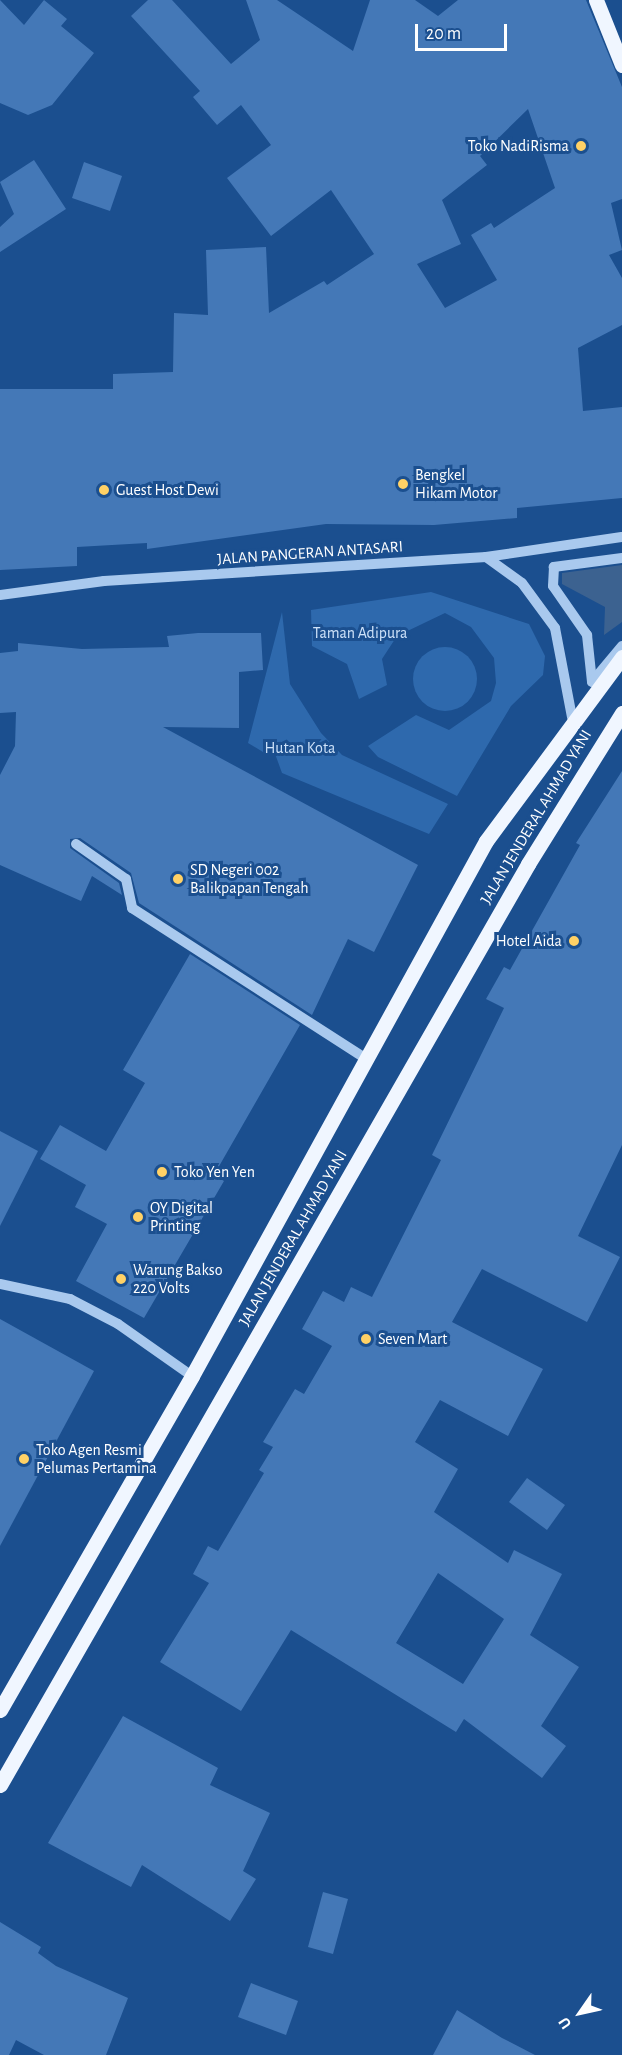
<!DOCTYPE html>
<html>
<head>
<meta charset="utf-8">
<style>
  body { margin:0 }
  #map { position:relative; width:622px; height:2055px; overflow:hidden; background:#1b4f8f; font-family:"Alegreya Sans",sans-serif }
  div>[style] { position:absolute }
  .green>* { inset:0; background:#2e69ad }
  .round { border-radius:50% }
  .water>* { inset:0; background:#3c6290 }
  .building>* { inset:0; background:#4478b7 }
  .minor>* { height:10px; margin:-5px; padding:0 5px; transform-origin:5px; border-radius:5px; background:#a9c9ee }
  .major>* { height:15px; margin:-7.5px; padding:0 7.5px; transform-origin:7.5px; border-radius:7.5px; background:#f0f6ff }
  .dots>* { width:16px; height:16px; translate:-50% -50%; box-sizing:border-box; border:3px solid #1b4f8f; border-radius:50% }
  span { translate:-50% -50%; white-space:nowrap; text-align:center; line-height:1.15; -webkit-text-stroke:6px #1b4f8f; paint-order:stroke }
  .poi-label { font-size:16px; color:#fff }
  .right { translate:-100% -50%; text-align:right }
  .left { translate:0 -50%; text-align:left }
  .street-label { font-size:16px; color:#fff }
  .park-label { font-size:16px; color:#cfe3fa }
  .north { position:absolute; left:550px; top:1983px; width:60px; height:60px; -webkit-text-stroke:4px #1b4f8f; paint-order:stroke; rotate:236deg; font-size:16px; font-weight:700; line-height:24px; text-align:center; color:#fff }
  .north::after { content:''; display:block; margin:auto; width:21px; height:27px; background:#fff; clip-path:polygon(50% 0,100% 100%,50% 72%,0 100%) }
  .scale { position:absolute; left:415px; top:24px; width:92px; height:27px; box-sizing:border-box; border:3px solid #fff; border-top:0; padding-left:8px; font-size:18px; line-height:21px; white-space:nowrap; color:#fff; -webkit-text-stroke:4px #1b4f8f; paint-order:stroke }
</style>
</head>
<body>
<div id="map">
  <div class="green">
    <div style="clip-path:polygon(431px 592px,529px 624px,545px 656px,543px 675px,511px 706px,457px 796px,378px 757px,368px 746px,416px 715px,449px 730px,491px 701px,496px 683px,494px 658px,471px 627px,445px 613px,397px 636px,382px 659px,387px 685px,359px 699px,347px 664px,312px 646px,311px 610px)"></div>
    <div style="clip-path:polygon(282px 612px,290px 684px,321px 733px,342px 755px,448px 804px,429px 834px,282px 773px,270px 740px,263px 752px,248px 743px)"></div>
    <div class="round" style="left:413px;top:647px;width:64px;height:64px"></div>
  </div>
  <div class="water">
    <div style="clip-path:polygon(622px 565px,622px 622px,604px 635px,605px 607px,562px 584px,562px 573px)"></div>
  </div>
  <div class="building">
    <div style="clip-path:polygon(0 0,24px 25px,44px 0,67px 19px,61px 26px,94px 53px,52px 105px,28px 115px,0 103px)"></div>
    <div style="clip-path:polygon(evenodd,148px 0,172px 0,231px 64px,260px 40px,246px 0,277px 0,353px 51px,370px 0,415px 0,438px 16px,458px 0,586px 0,622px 87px,622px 199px,611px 203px,622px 250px,609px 255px,622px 278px,622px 325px,578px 348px,583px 411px,622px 407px,622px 498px,517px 508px,517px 518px,434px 525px,326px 524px,147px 549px,147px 543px,77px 547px,77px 566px,0 570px,0 389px,113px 389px,113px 374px,173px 372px,174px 313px,208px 315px,206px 250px,266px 247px,269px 313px,324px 281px,327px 285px,374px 254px,331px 190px,271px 236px,227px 178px,271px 145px,241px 105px,217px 125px,193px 97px,200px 91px,131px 16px,148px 0,528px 109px,555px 188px,494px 228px,491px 223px,471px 235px,497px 280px,445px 308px,417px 264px,461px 244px,442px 200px,487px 165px,480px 156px,528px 109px)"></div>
    <div style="clip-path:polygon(34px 160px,66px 209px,0 252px,0 227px,14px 214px,0 182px)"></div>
    <div style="clip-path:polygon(84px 162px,122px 176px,110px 211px,72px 198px)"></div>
    <div style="clip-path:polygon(198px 633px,261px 633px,263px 670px,239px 672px,239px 728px,163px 727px,418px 865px,374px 952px,348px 939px,312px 1015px,139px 903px,131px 873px,80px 838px,70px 839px,70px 848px,119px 883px,122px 895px,92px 876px,81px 901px,0 865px,0 775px,15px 746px,16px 712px,0 713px,0 653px,18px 651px,18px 643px,82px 649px,169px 647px,167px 636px)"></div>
    <div style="clip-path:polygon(evenodd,622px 771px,622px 1145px,578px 1236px,620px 1257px,587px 1322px,482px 1269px,452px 1322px,543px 1369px,508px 1436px,440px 1400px,415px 1442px,458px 1469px,434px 1512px,508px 1563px,514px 1550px,562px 1574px,530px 1635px,579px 1667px,541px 1726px,566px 1746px,542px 1778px,464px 1719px,456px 1732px,291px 1630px,241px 1711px,160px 1662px,209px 1583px,193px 1574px,208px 1546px,218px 1551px,264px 1473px,259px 1470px,273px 1447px,263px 1442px,295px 1389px,304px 1394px,332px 1346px,302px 1329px,323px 1291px,344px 1302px,351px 1287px,372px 1297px,441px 1160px,432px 1155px,504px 1008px,486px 999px,504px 967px,510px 970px,580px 845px,576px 843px,622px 771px,438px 1573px,504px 1619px,463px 1684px,396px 1643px,438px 1573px)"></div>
    <div style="clip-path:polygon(190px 954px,300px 1025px,214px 1175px,224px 1181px,144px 1318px,76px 1281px,107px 1224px,75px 1207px,86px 1185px,40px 1159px,60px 1125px,106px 1151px,145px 1083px,123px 1070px)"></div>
    <div style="clip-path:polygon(0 1131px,38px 1151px,0 1226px)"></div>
    <div style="clip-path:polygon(0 1319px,94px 1371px,0 1546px)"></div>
    <div style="clip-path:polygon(527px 1478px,565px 1505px,547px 1530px,509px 1502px)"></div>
    <div style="clip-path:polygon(123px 1716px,218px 1768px,210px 1785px,270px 1813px,243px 1871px,256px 1879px,230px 1921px,142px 1865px,131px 1887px,48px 1843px)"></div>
    <div style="clip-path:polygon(323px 1892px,348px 1899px,333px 1954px,308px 1947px)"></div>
    <div style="clip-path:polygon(0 1922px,41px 1947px,38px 1953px,56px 1966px,128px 1998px,106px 2055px,44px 2055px,16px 2040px,9px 2055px,0 2055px)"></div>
    <div style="clip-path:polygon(251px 1983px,298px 2001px,286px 2035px,238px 2017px)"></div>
    <div style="clip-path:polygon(457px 2010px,502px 2038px,535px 2055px,433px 2055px)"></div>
  </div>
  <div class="minor">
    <div style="left:486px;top:557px;width:44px;rotate:35.8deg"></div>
    <div style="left:522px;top:583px;width:56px;rotate:53.7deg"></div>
    <div style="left:555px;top:628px;width:91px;rotate:79.2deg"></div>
    <div style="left:622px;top:558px;width:69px;rotate:172.5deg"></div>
    <div style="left:554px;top:567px;width:19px;rotate:93deg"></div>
    <div style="left:553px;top:586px;width:60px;rotate:55.2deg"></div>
    <div style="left:587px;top:635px;width:47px;rotate:83.9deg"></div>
    <div style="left:592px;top:682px;width:47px;rotate:-50.2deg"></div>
    <div style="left:0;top:595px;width:105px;rotate:-7.7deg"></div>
    <div style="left:104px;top:581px;width:383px;rotate:-3.6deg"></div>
    <div style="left:486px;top:557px;width:137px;rotate:-8.4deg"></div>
    <div style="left:76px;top:844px;width:61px;rotate:35deg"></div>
    <div style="left:126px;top:879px;width:30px;rotate:78deg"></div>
    <div style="left:132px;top:908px;width:277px;rotate:32.8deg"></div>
    <div style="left:0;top:1284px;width:72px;rotate:12.1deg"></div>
    <div style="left:70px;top:1299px;width:54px;rotate:27.5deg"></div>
    <div style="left:118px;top:1324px;width:90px;rotate:35.1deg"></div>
  </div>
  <div class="major">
    <div style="left:596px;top:0;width:70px;rotate:68.2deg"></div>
    <div style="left:0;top:1710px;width:385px;rotate:-60.1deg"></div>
    <div style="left:192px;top:1376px;width:610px;rotate:-61.21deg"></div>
    <div style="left:486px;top:841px;width:229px;rotate:-53.5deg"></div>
    <div style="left:0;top:1785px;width:1062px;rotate:-60.17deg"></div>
    <div style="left:528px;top:864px;width:178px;rotate:-58.1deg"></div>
  </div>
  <div class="dots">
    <div style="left:581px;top:146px;background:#ffd166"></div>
    <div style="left:403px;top:484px;background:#ffd166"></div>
    <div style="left:104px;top:490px;background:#ffd166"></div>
    <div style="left:178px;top:879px;background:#ffd166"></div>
    <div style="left:574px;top:941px;background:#ffd166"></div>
    <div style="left:162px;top:1172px;background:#ffd166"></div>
    <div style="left:138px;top:1217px;background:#ffd166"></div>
    <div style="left:121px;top:1279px;background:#ffd166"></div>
    <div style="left:366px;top:1339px;background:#ffd166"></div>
    <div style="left:24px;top:1459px;background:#ffd166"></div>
  </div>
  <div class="poi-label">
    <span class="right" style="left:569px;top:146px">Toko NadiRisma</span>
    <span class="left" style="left:415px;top:484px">Bengkel<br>Hikam Motor</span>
    <span class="left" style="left:116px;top:490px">Guest Host Dewi</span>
    <span class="left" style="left:190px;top:879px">SD Negeri 002<br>Balikpapan Tengah</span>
    <span class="right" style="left:562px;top:941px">Hotel Aida</span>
    <span class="left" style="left:174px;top:1172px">Toko Yen Yen</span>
    <span class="left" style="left:150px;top:1217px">OY Digital<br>Printing</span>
    <span class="left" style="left:133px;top:1279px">Warung Bakso<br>220 Volts</span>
    <span class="left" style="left:378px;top:1339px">Seven Mart</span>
    <span class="left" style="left:36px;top:1459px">Toko Agen Resmi<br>Pelumas Pertamina</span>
  </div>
  <div class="street-label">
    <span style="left:310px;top:553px;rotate:-4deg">JALAN PANGERAN ANTASARI</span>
    <span style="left:536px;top:817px;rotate:-59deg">JALAN JENDERAL AHMAD YANI</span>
    <span style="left:293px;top:1238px;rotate:-60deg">JALAN JENDERAL AHMAD YANI</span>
  </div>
  <div class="park-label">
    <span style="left:360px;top:633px">Taman Adipura</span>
    <span style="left:300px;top:748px">Hutan Kota</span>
  </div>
  <div class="north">U</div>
  <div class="scale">20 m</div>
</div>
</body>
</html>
